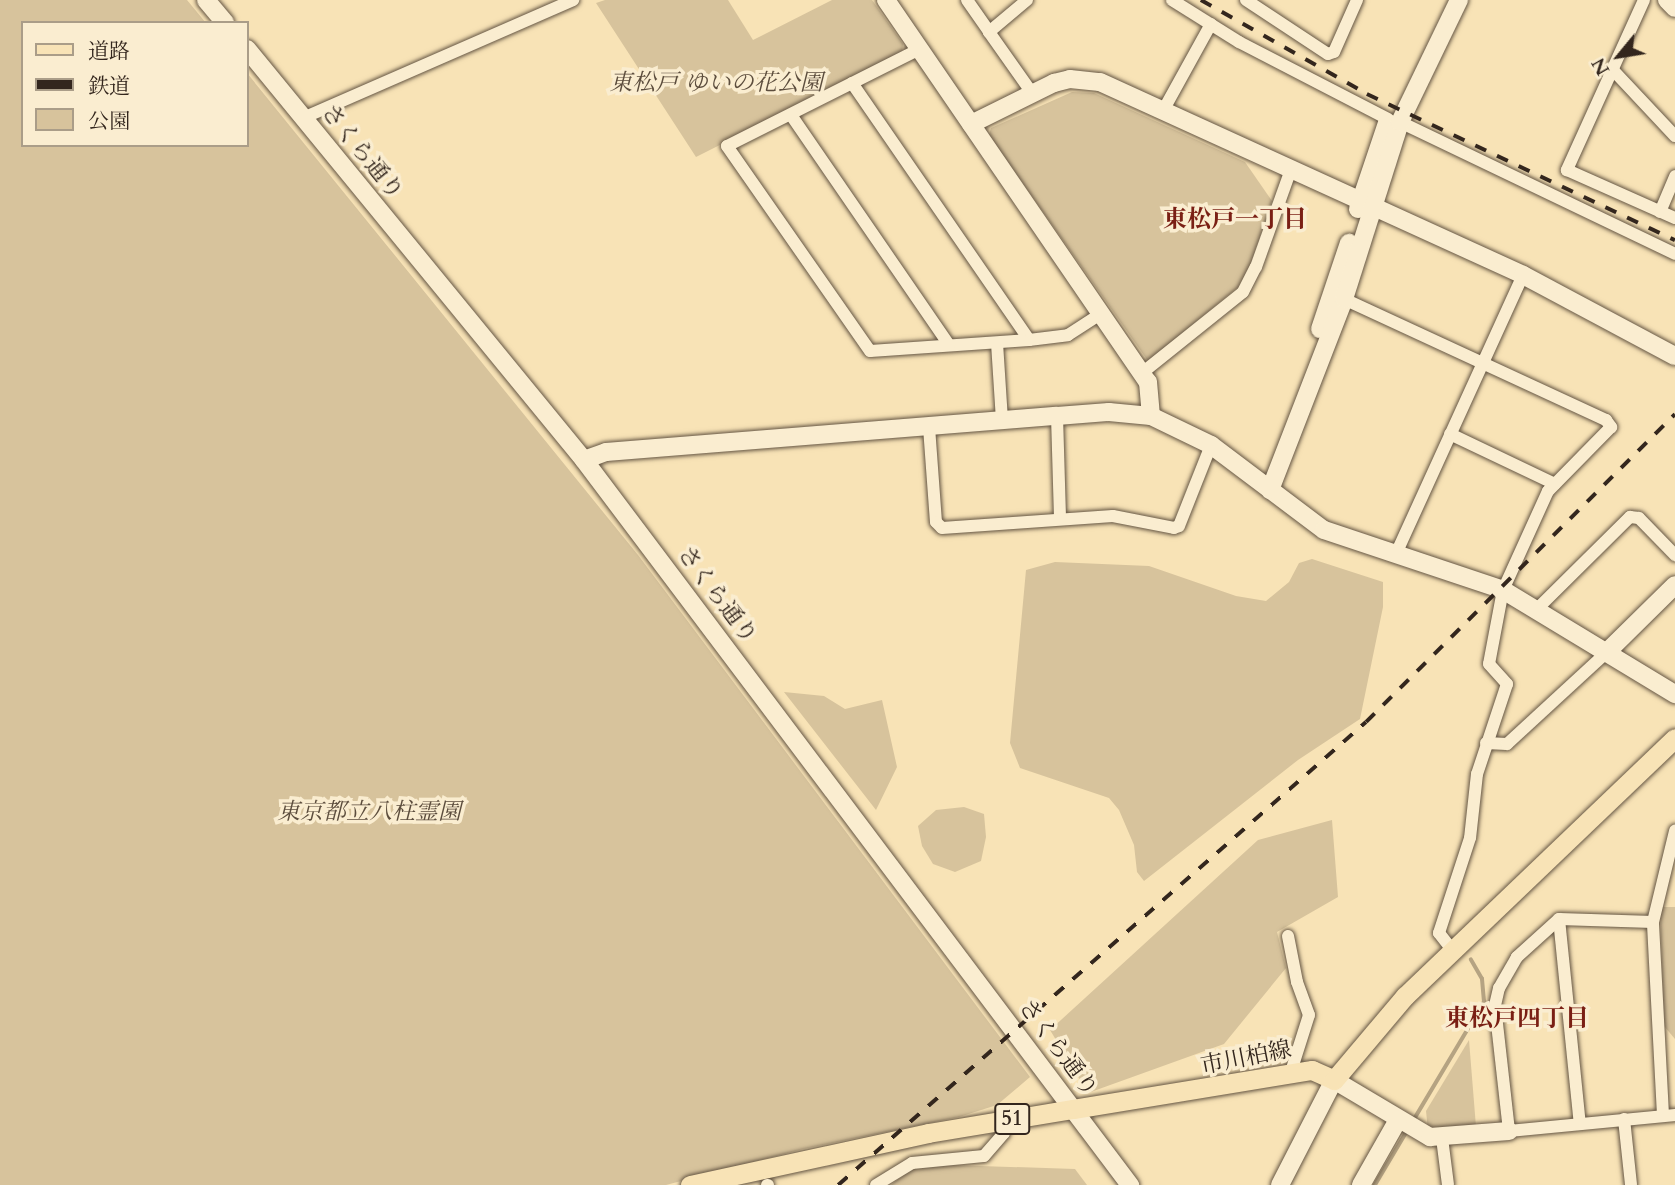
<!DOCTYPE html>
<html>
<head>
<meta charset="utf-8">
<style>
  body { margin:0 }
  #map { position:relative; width:1675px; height:1185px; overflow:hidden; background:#f8e3b6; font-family:Cardo,"Noto Serif JP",serif }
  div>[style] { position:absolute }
  .green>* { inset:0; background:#d7c39c }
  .stream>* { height:3.5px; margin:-1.75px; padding:0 1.75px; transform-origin:1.75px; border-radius:1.75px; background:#b5a382 }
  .roads { filter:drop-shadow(0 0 2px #645543) drop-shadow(0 0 2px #645543) }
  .street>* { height:12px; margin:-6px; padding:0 6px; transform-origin:6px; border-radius:6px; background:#faedd0 }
  .secondary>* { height:18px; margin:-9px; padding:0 9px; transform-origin:9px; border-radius:9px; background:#faedd0 }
  .primary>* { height:19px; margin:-9.5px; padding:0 9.5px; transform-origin:9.5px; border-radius:9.5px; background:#f8e3b6 }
  .rail>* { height:3.5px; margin-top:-1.75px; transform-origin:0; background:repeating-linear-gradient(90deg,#33261d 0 12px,transparent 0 24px) }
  span { translate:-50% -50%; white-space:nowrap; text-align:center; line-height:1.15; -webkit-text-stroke:7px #faedd0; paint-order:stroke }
  .shield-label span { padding:2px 5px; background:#faedd0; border:2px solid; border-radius:5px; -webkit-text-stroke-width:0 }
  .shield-label { font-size:21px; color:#33261d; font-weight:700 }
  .park-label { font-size:23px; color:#5c4d3d; font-style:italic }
  .street-label { font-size:23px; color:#33261d }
  .neighbourhood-label { font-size:24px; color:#7a1f14; font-weight:700 }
  .legend { position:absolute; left:21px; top:21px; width:228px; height:126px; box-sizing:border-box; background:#faedd0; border:2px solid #aa9d88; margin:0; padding:9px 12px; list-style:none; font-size:21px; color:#33261d }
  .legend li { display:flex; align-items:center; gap:14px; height:35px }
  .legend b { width:35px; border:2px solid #aa9d88 }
  .north { position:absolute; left:1584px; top:21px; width:70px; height:70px; -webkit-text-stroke:5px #faedd0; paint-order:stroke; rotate:240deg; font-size:19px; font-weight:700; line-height:28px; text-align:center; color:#33261d }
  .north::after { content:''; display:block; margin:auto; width:24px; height:32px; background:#33261d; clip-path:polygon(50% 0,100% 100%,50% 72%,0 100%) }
</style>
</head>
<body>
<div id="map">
  <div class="green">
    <div style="clip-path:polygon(0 0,187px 0,206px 23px,23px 23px,23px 145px,247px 145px,247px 73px,638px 555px,1030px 1077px,997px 1105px,959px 1117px,803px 1149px,666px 1185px,0 1185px)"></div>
    <div style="clip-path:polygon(605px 0,728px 0,753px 40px,832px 0,872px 0,903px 44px,902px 53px,696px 157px,596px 3px)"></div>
    <div style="clip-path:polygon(1072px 92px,1094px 93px,1245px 162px,1272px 201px,1250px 266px,1238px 287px,1148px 361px,989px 135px,991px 128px)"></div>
    <div style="clip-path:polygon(1312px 559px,1383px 582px,1383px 607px,1360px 719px,1298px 760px,1144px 881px,1137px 872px,1134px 845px,1119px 810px,1109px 798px,1020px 768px,1010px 743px,1026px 570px,1055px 562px,1149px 566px,1236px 596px,1266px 601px,1289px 582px,1299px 563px)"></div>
    <div style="clip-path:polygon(784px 692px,824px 696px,845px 709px,882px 700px,897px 767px,876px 810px)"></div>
    <div style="clip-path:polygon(964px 807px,984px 814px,986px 837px,981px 861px,955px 872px,933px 864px,922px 846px,918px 826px,936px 810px)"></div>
    <div style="clip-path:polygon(1332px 820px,1338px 897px,1277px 932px,1286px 968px,1224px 1044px,1088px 1093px,1050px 1030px,1258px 840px)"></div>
    <div style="clip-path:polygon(1660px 907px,1675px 907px,1675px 1039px,1664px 1026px)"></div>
    <div style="clip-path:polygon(1469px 1040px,1476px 1127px,1428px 1130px,1426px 1111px)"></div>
    <div style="clip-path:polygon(918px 1164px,1075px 1169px,1087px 1185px,891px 1185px)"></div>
  </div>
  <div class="stream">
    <div style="left:1413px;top:1121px;width:139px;rotate:-59.2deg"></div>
    <div style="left:1484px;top:1002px;width:23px;rotate:-95deg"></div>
    <div style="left:1482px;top:979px;width:22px;rotate:-120deg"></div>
    <div style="left:1375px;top:1185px;width:63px;rotate:-59.3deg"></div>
  </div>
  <div class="roads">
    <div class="street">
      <div style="left:967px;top:0;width:39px;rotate:55deg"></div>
      <div style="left:1027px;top:0;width:50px;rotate:139.9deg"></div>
      <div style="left:989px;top:32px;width:75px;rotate:54.8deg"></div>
      <div style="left:1172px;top:0;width:79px;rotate:32.1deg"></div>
      <div style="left:1239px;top:42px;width:168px;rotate:27.3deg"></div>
      <div style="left:1246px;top:0;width:98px;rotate:33.4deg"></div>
      <div style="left:1328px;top:54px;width:6px;rotate:-18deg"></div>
      <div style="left:1334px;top:52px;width:57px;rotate:-66.1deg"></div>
      <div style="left:1644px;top:0;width:187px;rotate:114.4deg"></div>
      <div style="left:1567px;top:170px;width:118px;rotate:24deg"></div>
      <div style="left:1612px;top:69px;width:92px;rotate:46.8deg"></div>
      <div style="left:852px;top:83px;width:312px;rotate:55.4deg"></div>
      <div style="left:1029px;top:340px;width:159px;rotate:176deg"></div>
      <div style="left:870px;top:351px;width:250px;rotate:-124.9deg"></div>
      <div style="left:727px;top:146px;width:216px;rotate:-26.7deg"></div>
      <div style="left:1164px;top:109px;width:97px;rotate:-61.1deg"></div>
      <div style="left:791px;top:115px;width:279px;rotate:55.5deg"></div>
      <div style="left:303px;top:118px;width:295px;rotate:-23.6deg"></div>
      <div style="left:1400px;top:122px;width:305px;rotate:25.6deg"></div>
      <div style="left:1660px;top:212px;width:39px;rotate:-67deg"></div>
      <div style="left:1344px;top:299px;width:289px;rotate:24.8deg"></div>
      <div style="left:1606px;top:420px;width:9px;rotate:54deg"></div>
      <div style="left:1611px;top:427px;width:90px;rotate:134.5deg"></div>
      <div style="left:1548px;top:491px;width:109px;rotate:114.4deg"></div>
      <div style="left:1503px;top:590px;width:75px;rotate:100.7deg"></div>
      <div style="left:1489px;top:664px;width:27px;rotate:48deg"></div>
      <div style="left:1507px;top:684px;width:95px;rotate:108.4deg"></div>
      <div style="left:1477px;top:774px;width:64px;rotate:96.2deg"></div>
      <div style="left:1470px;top:838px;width:100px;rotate:108.1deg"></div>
      <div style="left:1439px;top:933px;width:23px;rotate:52deg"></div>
      <div style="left:1029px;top:340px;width:39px;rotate:-7deg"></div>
      <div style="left:1068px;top:335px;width:40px;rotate:-32.9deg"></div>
      <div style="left:997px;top:343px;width:77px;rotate:86.3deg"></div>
      <div style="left:1142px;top:373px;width:129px;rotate:-38.7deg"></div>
      <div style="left:1243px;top:292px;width:28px;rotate:-63deg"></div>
      <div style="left:1256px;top:267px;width:104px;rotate:-70.3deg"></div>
      <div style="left:1057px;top:416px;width:102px;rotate:88.3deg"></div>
      <div style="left:929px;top:427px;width:95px;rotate:85.8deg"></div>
      <div style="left:936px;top:522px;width:8px;rotate:45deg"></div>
      <div style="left:942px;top:528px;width:171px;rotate:-4deg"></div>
      <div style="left:1113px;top:516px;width:62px;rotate:11.1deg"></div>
      <div style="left:1174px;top:528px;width:5px;rotate:-22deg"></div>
      <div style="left:1179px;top:526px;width:87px;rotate:-68.4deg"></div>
      <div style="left:1450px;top:434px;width:116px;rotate:25.5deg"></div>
      <div style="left:1395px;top:556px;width:309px;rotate:-65.5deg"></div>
      <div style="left:1537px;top:609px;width:131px;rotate:-44.7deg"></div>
      <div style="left:1630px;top:517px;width:9px;rotate:6deg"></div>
      <div style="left:1639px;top:518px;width:52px;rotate:45.8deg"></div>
      <div style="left:1486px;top:743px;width:21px;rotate:3deg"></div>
      <div style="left:1507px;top:744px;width:136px;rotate:-42.6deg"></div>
      <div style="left:1559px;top:919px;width:206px;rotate:84.2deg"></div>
      <div style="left:1653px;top:922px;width:94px;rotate:-178.2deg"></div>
      <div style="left:1559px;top:919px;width:57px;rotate:137.9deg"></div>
      <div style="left:1517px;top:957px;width:36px;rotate:120deg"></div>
      <div style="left:1499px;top:988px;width:18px;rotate:103deg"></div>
      <div style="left:1495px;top:1006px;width:126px;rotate:83.6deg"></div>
      <div style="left:1509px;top:1131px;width:167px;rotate:-5.5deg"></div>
      <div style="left:1288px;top:936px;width:47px;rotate:78.9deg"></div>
      <div style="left:1297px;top:982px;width:35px;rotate:70deg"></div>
      <div style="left:1309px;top:1015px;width:63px;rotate:107.6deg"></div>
      <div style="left:1663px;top:1115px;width:193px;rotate:-93deg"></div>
      <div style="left:1653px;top:922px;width:94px;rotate:-76.4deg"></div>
      <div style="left:1624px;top:1119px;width:66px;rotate:83.9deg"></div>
      <div style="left:1442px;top:1138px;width:47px;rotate:82.7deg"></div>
      <div style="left:767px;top:1185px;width:1px"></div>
      <div style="left:876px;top:1185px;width:42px;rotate:-31.4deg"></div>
      <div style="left:912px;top:1163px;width:72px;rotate:-5.6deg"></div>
      <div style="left:984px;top:1156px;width:30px;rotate:-49deg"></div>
      <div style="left:1004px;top:1133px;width:13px;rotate:-94deg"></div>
    </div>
    <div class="secondary">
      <div style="left:206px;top:0;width:30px;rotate:50deg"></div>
      <div style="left:886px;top:0;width:463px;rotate:55.6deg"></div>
      <div style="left:1148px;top:382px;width:34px;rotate:85deg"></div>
      <div style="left:1667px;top:0;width:11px;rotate:45deg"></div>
      <div style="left:247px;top:49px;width:531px;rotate:50.65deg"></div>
      <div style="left:584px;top:460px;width:908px;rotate:53.02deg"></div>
      <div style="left:971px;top:124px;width:93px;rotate:-26.3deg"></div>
      <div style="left:1054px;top:83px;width:16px;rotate:-14deg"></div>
      <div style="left:1070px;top:79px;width:30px;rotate:6deg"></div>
      <div style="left:1100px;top:82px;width:465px;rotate:24.5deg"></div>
      <div style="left:1523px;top:275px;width:172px;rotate:28.1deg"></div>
      <div style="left:1358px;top:209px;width:91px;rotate:-71.4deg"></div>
      <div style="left:1320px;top:329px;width:91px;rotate:-71.4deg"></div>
      <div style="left:584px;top:460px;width:23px;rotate:-20deg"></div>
      <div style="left:606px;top:452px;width:452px;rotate:-4.6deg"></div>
      <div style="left:1057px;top:416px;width:52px;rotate:-4.4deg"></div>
      <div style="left:1109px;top:412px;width:42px;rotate:5.4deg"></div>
      <div style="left:1151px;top:416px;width:67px;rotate:25.8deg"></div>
      <div style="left:1211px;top:445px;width:141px;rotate:37deg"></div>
      <div style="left:1324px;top:530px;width:189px;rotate:18.5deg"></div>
      <div style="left:1503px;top:590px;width:201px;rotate:31.2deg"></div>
      <div style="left:1270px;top:490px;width:205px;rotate:-68.8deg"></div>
      <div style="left:1344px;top:299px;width:186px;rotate:-72.4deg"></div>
      <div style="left:1400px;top:122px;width:136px;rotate:-64.2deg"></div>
      <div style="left:1607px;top:652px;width:95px;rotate:-44.6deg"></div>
      <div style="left:1280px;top:1185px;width:118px;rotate:-62.8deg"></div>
      <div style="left:1334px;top:1080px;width:112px;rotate:30.7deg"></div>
      <div style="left:1430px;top:1137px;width:79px;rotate:-4.3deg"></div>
      <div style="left:1361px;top:1185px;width:75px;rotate:-60.4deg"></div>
    </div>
    <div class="primary">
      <div style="left:690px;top:1185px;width:244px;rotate:-12.3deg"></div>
      <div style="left:928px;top:1133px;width:147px;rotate:-9.4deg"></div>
      <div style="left:1073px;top:1109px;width:242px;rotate:-9.3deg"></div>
      <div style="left:1312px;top:1070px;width:24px;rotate:24deg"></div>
      <div style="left:1334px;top:1080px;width:110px;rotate:-49.8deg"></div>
      <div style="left:1405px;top:996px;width:373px;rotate:-43.7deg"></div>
    </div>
  </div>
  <div class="rail">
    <div style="left:1201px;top:0;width:191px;rotate:29.5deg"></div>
    <div style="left:1367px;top:94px;width:341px;rotate:25.4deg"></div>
    <div style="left:838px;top:1185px;width:702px;rotate:-41.25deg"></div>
    <div style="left:1366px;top:722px;width:436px;rotate:-44.9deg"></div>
  </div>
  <div class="shield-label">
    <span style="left:1012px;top:1119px">51</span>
  </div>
  <div class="park-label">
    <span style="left:716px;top:83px">東松戸 ゆいの花公園</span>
    <span style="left:369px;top:812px">東京都立八柱霊園</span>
  </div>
  <div class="street-label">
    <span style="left:362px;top:152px;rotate:51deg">さくら通り</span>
    <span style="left:717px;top:595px;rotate:53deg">さくら通り</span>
    <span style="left:1058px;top:1048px;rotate:53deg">さくら通り</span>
    <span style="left:1246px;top:1058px;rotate:-11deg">市川柏線</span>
  </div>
  <div class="neighbourhood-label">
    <span style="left:1235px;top:220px">東松戸一丁目</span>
    <span style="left:1517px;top:1019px">東松戸四丁目</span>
  </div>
  <ul class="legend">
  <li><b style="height:9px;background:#f8e3b6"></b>道路</li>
  <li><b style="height:9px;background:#33261d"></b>鉄道</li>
  <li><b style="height:19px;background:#d7c39c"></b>公園</li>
  </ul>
  <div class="north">N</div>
</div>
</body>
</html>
